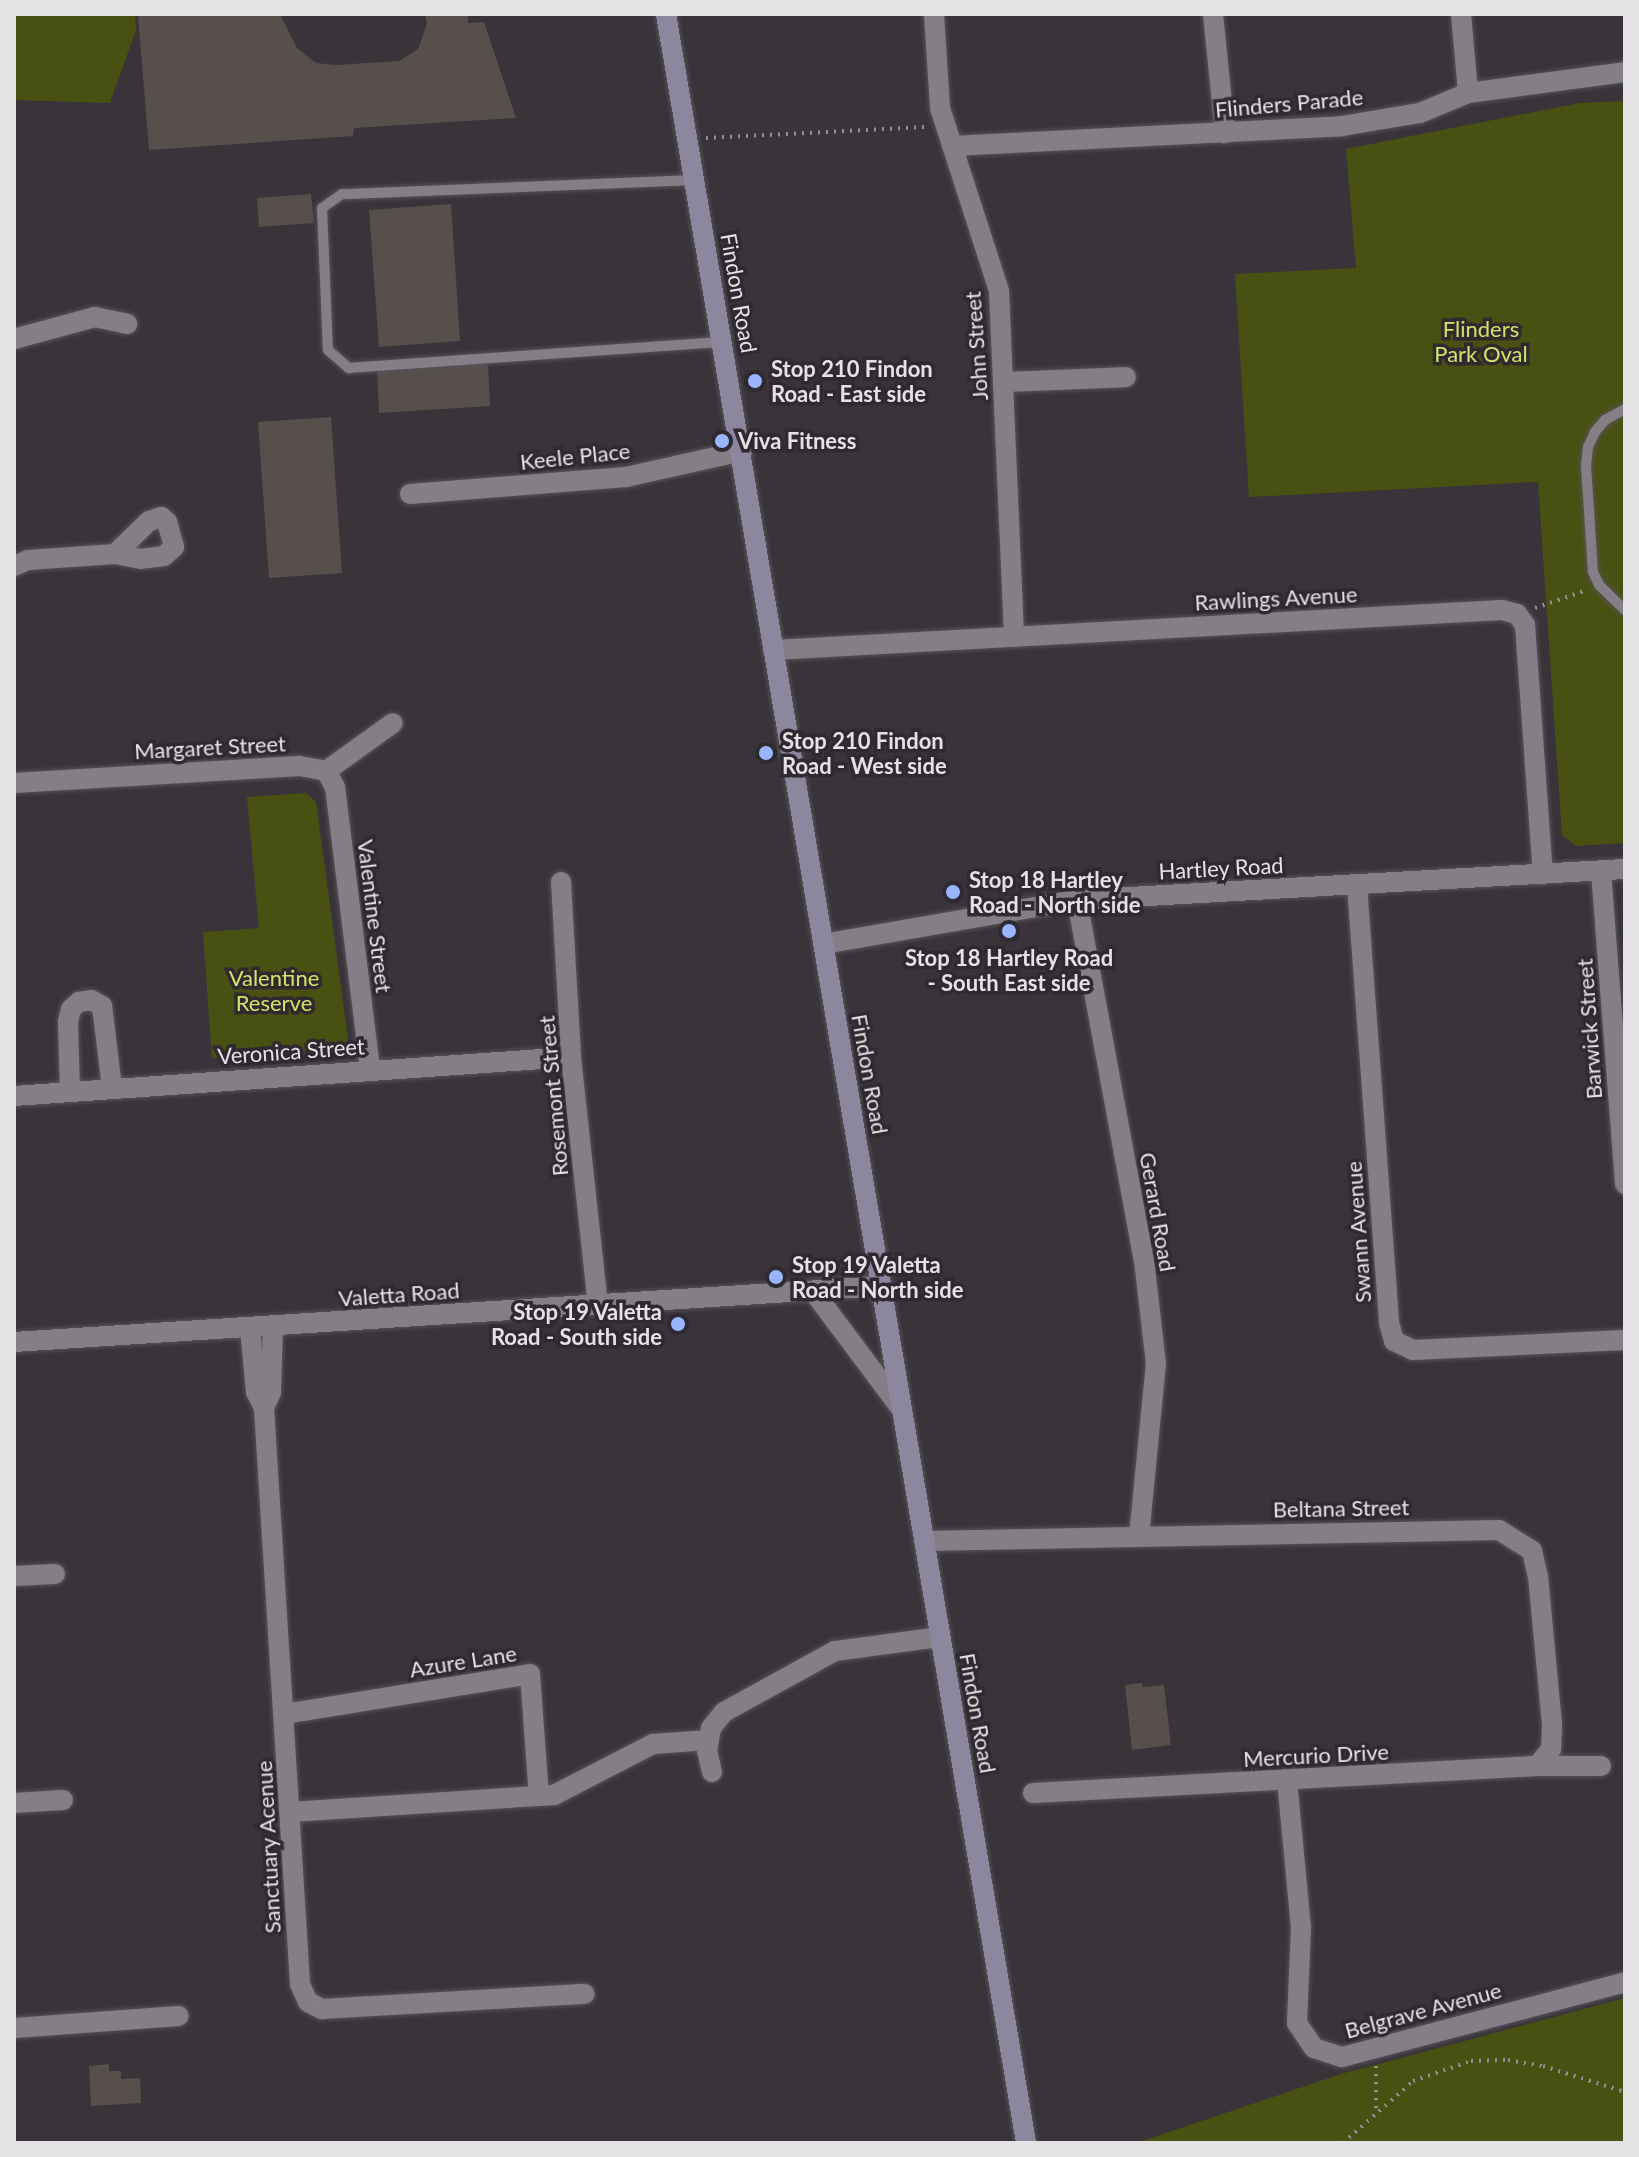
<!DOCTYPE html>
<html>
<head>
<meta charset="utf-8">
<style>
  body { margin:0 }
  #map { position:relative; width:1639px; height:2157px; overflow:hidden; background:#38343a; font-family:Lato,sans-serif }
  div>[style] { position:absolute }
  .green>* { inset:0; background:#495112 }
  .building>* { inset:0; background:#574f4c }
  .path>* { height:4px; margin-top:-2px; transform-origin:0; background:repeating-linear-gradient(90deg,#928f94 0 2px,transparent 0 8px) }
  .roads { filter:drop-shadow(0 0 2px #565358) drop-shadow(0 0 2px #565358) }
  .service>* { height:10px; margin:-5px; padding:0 5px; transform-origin:5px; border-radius:5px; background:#847f87 }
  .minor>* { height:20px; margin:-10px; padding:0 10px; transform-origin:10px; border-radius:10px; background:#847f87 }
  .tertiary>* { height:20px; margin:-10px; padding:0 10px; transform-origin:10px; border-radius:10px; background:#847f87 }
  .secondary>* { height:20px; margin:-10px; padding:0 10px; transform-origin:10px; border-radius:10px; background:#8c869f }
  .dots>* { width:22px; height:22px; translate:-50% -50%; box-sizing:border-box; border:4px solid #2e2a30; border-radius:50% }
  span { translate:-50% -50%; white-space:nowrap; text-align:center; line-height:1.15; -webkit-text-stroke:7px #2e2a30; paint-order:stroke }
  .street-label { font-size:22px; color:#e5e2e6 }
  .park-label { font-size:22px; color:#d1e368 }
  .poi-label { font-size:22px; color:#e5e2e6; font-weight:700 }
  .left { translate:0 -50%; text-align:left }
  .right { translate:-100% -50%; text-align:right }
  .frame { position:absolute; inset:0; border:16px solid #e5e2e6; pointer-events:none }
</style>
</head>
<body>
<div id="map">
  <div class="green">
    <div style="clip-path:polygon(14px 14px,135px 14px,136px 30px,110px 103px,14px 100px)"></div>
    <div style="clip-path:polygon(1625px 101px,1625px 843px,1576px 846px,1562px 835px,1538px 482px,1249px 497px,1235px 274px,1356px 268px,1346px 149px,1580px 103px)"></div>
    <div style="clip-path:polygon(306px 793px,316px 802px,348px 1039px,344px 1048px,212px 1058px,203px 932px,259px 928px,247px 797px)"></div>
    <div style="clip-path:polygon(1625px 1998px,1625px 2143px,1136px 2143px,1341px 2074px)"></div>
  </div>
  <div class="building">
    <div style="clip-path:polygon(280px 14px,297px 48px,316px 63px,336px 65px,399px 61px,418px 49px,427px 24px,425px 14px,468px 14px,468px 23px,484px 22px,516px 118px,354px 128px,353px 136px,149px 150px,138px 15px)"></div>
    <div style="clip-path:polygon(311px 194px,314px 223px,259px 227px,257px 198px)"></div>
    <div style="clip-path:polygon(451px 204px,460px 341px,379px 347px,369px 210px)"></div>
    <div style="clip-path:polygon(488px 363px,490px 406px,379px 413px,377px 370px)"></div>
    <div style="clip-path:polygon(331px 417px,342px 573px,269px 578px,258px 422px)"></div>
    <div style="clip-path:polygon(1142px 1683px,1143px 1687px,1164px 1685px,1171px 1745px,1132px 1750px,1125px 1685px)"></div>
    <div style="clip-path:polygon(109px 2064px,109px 2071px,121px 2071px,121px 2079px,140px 2078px,141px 2103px,91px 2106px,89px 2066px)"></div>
  </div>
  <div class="path">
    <div style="left:706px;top:138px;width:219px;rotate:-2.9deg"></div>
    <div style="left:1535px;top:608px;width:55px;rotate:-19.1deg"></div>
    <div style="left:1376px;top:2066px;width:44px;rotate:90deg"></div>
    <div style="left:1343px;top:2143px;width:94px;rotate:-41.5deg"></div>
    <div style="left:1413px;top:2081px;width:61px;rotate:-19deg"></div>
    <div style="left:1471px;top:2061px;width:37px;rotate:-2deg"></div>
    <div style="left:1508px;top:2060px;width:36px;rotate:10deg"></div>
    <div style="left:1543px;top:2066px;width:86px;rotate:17.6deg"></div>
  </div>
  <div class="roads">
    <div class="service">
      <div style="left:695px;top:180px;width:353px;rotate:177.7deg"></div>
      <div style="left:342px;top:194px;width:24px;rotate:145deg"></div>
      <div style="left:322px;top:208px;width:142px;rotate:87.6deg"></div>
      <div style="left:328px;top:350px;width:28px;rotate:41deg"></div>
      <div style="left:349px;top:368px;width:375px;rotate:-4deg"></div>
      <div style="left:1625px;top:409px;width:23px;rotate:151deg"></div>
      <div style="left:1605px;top:420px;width:16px;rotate:130deg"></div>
      <div style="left:1595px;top:432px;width:17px;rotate:115deg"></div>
      <div style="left:1588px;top:447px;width:18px;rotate:96deg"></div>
      <div style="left:1586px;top:465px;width:107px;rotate:86.3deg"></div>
      <div style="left:1593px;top:572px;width:14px;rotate:65deg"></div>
      <div style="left:1599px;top:585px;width:36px;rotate:44deg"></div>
    </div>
    <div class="minor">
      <div style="left:934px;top:14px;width:94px;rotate:86.3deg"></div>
      <div style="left:940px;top:108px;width:192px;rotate:72.1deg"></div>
      <div style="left:999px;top:291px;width:346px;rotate:87.5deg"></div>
      <div style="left:1213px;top:14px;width:120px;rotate:84.2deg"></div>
      <div style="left:1461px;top:14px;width:79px;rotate:84.9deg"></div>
      <div style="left:952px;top:146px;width:391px;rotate:-2.9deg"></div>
      <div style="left:1342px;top:126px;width:79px;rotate:-9.5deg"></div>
      <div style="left:1420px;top:113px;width:52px;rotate:-22.6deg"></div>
      <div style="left:1468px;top:93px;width:158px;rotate:-7.6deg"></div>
      <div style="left:14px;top:339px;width:84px;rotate:-15.2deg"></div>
      <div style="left:95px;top:317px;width:33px;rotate:12deg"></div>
      <div style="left:1003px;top:382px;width:123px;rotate:-2.3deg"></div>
      <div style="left:410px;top:494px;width:217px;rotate:-4.5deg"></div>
      <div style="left:626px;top:477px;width:119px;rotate:-12.6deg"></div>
      <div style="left:161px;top:517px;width:8px;rotate:40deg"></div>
      <div style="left:167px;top:522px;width:26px;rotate:74deg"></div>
      <div style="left:174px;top:547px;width:13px;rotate:138deg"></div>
      <div style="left:164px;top:556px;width:23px;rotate:173deg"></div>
      <div style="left:141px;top:559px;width:26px;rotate:-169deg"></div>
      <div style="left:115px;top:554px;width:47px;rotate:-44.1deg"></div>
      <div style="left:149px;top:521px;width:13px;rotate:-18deg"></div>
      <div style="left:14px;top:566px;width:15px;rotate:-23deg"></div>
      <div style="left:28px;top:560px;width:87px;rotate:-3.9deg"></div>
      <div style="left:773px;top:650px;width:730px;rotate:-3.14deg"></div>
      <div style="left:1502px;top:610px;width:16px;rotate:15deg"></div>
      <div style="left:1517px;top:614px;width:14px;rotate:54deg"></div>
      <div style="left:1525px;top:625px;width:250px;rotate:85.9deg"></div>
      <div style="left:326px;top:771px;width:18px;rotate:61deg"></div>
      <div style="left:335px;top:787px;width:284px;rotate:82.9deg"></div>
      <div style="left:14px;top:783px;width:286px;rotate:-3.4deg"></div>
      <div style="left:299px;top:766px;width:27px;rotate:10deg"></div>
      <div style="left:326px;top:771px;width:82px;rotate:-35.6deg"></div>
      <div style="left:1601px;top:871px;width:314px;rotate:85.6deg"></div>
      <div style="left:561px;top:882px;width:175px;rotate:86.7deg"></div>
      <div style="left:571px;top:1057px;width:248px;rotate:83.8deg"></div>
      <div style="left:1357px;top:885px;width:439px;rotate:85.8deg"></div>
      <div style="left:1389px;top:1323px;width:19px;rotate:74deg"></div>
      <div style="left:1394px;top:1341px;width:21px;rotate:25deg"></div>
      <div style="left:1413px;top:1350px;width:212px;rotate:-2.7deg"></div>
      <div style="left:1077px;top:900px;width:366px;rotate:79.5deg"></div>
      <div style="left:1144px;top:1260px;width:104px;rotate:83.4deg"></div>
      <div style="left:1156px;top:1363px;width:173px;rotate:95.6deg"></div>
      <div style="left:70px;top:1091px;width:69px;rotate:-91.7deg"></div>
      <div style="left:68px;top:1022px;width:13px;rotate:-77deg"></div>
      <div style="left:71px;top:1009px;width:11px;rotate:-41deg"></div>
      <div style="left:79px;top:1002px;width:12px;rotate:-9deg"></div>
      <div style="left:91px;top:1000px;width:13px;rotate:29deg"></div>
      <div style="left:102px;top:1006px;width:83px;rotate:83deg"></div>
      <div style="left:14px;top:1096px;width:558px;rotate:-4.01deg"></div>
      <div style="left:250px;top:1328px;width:64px;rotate:84.6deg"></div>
      <div style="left:256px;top:1392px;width:18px;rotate:63deg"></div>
      <div style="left:264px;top:1408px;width:577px;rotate:86.42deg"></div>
      <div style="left:300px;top:1984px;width:20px;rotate:66deg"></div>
      <div style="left:308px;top:2002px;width:16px;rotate:27deg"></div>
      <div style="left:322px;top:2009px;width:263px;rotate:-3.3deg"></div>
      <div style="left:264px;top:1408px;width:17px;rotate:-66deg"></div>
      <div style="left:271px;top:1392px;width:66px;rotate:-88.3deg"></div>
      <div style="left:924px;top:1541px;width:575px;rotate:-1.1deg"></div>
      <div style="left:1499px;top:1530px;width:39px;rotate:32deg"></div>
      <div style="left:1532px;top:1551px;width:26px;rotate:77deg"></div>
      <div style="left:1538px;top:1576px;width:150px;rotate:84.6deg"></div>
      <div style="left:1552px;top:1725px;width:24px;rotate:92deg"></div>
      <div style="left:1551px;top:1749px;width:22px;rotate:129deg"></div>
      <div style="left:14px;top:1576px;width:41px;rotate:-2.8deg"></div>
      <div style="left:284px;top:1714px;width:249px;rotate:-9.2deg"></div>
      <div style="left:530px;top:1674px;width:122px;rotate:85.8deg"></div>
      <div style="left:712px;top:1772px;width:22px;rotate:-103deg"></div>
      <div style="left:707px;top:1751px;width:23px;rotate:-80deg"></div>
      <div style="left:711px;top:1728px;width:21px;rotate:-51deg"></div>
      <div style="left:724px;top:1712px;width:127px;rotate:-28.8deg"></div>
      <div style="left:835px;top:1651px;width:106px;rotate:-7.6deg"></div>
      <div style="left:1287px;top:1780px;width:148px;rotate:84.6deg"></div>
      <div style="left:1301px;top:1927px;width:96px;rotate:92.4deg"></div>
      <div style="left:1297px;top:2023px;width:30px;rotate:56deg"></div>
      <div style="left:1314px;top:2048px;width:29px;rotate:18deg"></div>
      <div style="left:1342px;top:2057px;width:293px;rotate:-14.8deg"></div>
      <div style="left:1033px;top:1793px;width:505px;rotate:-3.07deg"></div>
      <div style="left:1537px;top:1766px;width:64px"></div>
      <div style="left:14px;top:1803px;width:49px;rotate:-3.5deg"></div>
      <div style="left:290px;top:1812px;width:265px;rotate:-3.7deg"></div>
      <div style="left:554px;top:1795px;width:111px;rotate:-27.3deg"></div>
      <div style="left:653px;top:1744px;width:56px;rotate:-4.1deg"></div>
      <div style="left:14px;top:2028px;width:165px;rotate:-4.2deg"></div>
    </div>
    <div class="tertiary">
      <div style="left:824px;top:944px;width:257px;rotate:-9.9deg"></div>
      <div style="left:1077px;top:900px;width:549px;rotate:-3.24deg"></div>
      <div style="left:813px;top:1291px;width:149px;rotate:53.2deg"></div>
      <div style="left:14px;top:1342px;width:870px;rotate:-3.69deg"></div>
    </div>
    <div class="secondary">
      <div style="left:666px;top:14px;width:2159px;rotate:80.4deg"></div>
    </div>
  </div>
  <div class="dots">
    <div style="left:755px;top:381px;background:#99b5fd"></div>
    <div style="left:722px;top:441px;background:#99b5fd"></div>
    <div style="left:766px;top:753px;background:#99b5fd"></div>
    <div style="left:953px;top:892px;background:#99b5fd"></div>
    <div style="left:1009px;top:931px;background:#99b5fd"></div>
    <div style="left:776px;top:1277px;background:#99b5fd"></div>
    <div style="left:678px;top:1324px;background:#99b5fd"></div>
  </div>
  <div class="street-label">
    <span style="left:1289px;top:103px;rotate:-5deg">Flinders Parade</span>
    <span style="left:739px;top:293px;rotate:80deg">Findon Road</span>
    <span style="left:976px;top:346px;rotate:-94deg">John Street</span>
    <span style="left:575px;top:456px;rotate:-6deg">Keele Place</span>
    <span style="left:1276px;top:598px;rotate:-3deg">Rawlings Avenue</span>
    <span style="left:210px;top:747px;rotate:-3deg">Margaret Street</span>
    <span style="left:1221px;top:868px;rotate:-3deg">Hartley Road</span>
    <span style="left:375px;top:916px;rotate:83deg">Valentine Street</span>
    <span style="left:1589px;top:1029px;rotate:-94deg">Barwick Street</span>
    <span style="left:291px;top:1051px;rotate:-4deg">Veronica Street</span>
    <span style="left:870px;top:1074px;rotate:80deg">Findon Road</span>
    <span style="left:553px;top:1096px;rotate:-95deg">Rosemont Street</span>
    <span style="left:1158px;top:1212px;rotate:80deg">Gerard Road</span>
    <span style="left:1358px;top:1232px;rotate:-94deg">Swann Avenue</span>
    <span style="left:399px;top:1294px;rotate:-4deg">Valetta Road</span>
    <span style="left:1341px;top:1508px;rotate:-1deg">Beltana Street</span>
    <span style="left:463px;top:1661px;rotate:-9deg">Azure Lane</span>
    <span style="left:978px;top:1713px;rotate:80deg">Findon Road</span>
    <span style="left:1316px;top:1755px;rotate:-3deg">Mercurio Drive</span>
    <span style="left:268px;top:1847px;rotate:-93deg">Sanctuary Acenue</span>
    <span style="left:1423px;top:2010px;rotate:-15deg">Belgrave Avenue</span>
  </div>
  <div class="park-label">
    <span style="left:1481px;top:341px">Flinders<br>Park Oval</span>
    <span style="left:274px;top:990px">Valentine<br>Reserve</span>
  </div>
  <div class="poi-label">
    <span class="left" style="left:771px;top:381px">Stop 210 Findon<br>Road - East side</span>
    <span class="left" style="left:738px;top:441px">Viva Fitness</span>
    <span class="left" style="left:782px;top:753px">Stop 210 Findon<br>Road - West side</span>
    <span class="left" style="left:969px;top:892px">Stop 18 Hartley<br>Road - North side</span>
    <span style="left:1009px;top:970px">Stop 18 Hartley Road<br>- South East side</span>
    <span class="left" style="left:792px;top:1277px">Stop 19 Valetta<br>Road - North side</span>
    <span class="right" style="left:662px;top:1324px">Stop 19 Valetta<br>Road - South side</span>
  </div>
  <div class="frame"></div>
</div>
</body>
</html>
